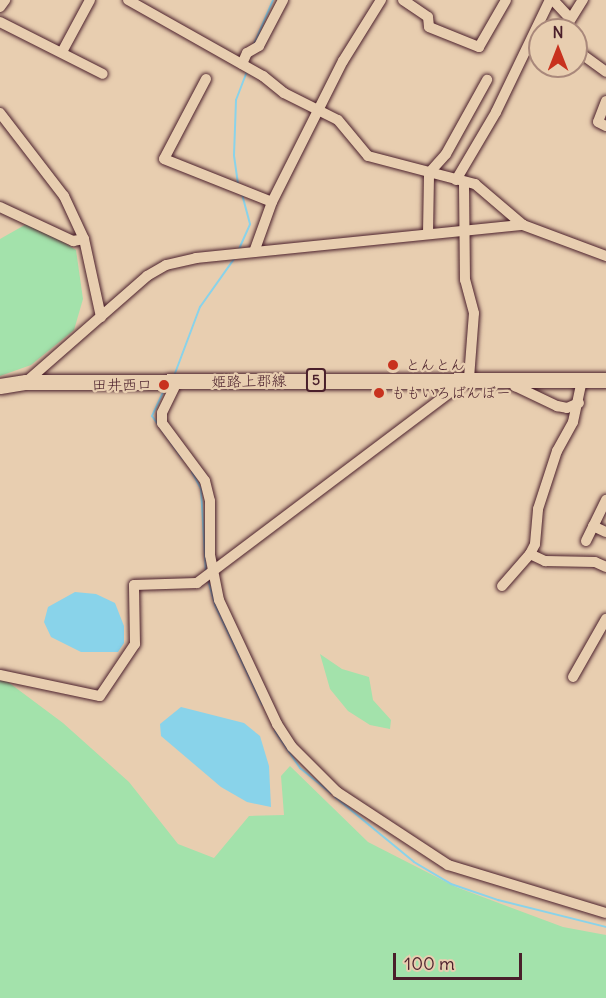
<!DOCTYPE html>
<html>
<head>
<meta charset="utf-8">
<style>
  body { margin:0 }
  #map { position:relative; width:606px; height:998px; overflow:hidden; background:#e8ceb0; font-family:Delius,"Klee One",sans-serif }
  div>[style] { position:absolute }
  .green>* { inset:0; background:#a3e2ab }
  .water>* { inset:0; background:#89d3ea }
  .stream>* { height:2px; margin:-1px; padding:0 1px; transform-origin:1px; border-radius:1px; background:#89d3ea }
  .roads { filter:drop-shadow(0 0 2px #4a1f2b) drop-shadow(0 0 2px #4a1f2b) }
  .minor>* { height:10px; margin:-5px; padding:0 5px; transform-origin:5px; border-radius:5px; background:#e8ceb0 }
  .primary>* { height:15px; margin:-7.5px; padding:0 7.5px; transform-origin:7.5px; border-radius:7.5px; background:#e8ceb0 }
  .dots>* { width:16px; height:16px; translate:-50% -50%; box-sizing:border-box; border:3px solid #e8ceb0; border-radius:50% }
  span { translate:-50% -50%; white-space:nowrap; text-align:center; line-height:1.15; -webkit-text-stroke:4.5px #e8ceb0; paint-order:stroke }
  .shield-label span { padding:2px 4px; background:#e8ceb0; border:2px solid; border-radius:4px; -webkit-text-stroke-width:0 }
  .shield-label { font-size:14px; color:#4a1f2b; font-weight:700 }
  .poi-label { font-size:15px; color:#4a1f2b }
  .left { translate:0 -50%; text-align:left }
  .right { translate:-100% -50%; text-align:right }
  .street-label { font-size:15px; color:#4a1f2b }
  .north { position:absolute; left:528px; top:18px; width:60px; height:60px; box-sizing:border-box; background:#e8ceb0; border:2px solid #a9887b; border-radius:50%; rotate:0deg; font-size:16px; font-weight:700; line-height:24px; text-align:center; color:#4a1f2b }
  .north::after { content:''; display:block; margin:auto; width:21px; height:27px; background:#c8321e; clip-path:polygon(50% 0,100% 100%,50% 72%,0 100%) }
  .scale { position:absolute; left:393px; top:953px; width:129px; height:27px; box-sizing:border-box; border:3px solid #4a1f2b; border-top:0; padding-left:8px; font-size:18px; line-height:21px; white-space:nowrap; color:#4a1f2b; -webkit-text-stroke:4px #e8ceb0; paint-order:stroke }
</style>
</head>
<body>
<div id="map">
  <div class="green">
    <div style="clip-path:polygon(30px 222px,76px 250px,83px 299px,74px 330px,31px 365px,0 376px,0 239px)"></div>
    <div style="clip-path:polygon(320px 654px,342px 669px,369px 677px,373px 700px,391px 720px,390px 729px,370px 725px,348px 711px,330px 689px)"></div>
    <div style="clip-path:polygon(0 676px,63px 723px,129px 782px,178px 844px,214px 858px,249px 816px,284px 815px,281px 776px,290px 766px,368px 842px,456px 887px,563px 927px,606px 935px,606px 998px,0 998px)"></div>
  </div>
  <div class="water">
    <div style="clip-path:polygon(75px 592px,96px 594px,115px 603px,124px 626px,124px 643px,118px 652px,81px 652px,51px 637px,44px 622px,48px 607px)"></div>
    <div style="clip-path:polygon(181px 707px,244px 723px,260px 736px,269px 766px,271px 807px,247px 802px,221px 787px,161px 736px,160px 724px)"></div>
  </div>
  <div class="stream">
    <div style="left:254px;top:44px;width:48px;rotate:-66.6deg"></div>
    <div style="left:238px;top:184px;width:29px;rotate:-98deg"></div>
    <div style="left:234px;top:155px;width:55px;rotate:-87.9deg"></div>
    <div style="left:236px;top:100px;width:30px;rotate:-69deg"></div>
    <div style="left:239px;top:249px;width:27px;rotate:-66deg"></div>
    <div style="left:250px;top:224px;width:30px;rotate:-105deg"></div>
    <div style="left:174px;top:376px;width:74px;rotate:-69.4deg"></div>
    <div style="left:200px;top:307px;width:59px;rotate:-54.7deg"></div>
    <div style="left:165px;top:388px;width:31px;rotate:115deg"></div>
    <div style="left:152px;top:416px;width:52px;rotate:54.5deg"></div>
    <div style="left:192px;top:472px;width:19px;rotate:62deg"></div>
    <div style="left:201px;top:489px;width:83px;rotate:86.6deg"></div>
    <div style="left:208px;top:580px;width:26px;rotate:74deg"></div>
    <div style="left:215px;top:605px;width:110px;rotate:64.6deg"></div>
    <div style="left:275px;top:731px;width:45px;rotate:56deg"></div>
    <div style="left:300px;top:768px;width:40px;rotate:39deg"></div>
    <div style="left:335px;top:797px;width:102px;rotate:39.4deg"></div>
    <div style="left:414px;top:862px;width:43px;rotate:30.7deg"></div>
    <div style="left:451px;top:884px;width:50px;rotate:18.8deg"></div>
    <div style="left:498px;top:900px;width:111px;rotate:14deg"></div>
  </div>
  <div class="roads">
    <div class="minor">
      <div style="left:128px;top:0;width:155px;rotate:29.4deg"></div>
      <div style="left:263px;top:76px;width:27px;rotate:39deg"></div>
      <div style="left:284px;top:93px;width:60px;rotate:26.6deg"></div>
      <div style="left:338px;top:120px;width:47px;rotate:50.2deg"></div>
      <div style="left:368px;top:156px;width:111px;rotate:14.7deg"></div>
      <div style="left:475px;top:184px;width:63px;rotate:40.5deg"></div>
      <div style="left:403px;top:0;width:30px;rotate:34deg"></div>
      <div style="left:428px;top:17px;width:10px;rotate:84deg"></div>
      <div style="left:429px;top:27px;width:54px;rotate:21.8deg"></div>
      <div style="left:479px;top:47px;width:54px;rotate:-60.1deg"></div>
      <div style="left:553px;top:0;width:25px;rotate:47deg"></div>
      <div style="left:0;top:7px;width:9px;rotate:-54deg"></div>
      <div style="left:0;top:22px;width:115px;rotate:26.8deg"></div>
      <div style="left:564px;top:30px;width:36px;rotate:-58deg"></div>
      <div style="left:576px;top:50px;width:37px;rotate:36deg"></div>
      <div style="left:62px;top:52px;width:59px;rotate:-61.7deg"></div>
      <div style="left:242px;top:64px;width:12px;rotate:-66deg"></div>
      <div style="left:247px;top:53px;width:14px;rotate:-30deg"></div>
      <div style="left:259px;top:46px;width:52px;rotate:-62.4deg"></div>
      <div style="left:206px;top:79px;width:90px;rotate:117.7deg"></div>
      <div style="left:164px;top:159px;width:116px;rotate:21.7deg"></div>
      <div style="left:606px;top:101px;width:22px;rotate:111deg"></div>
      <div style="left:598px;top:122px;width:9px;rotate:27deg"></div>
      <div style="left:0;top:113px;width:105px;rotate:52.4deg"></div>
      <div style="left:64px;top:196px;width:47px;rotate:65.1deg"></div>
      <div style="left:84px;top:239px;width:80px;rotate:77.7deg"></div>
      <div style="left:456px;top:180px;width:79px;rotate:-59.5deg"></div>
      <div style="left:496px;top:112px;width:124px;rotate:-64.3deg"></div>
      <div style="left:0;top:207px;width:81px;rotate:25deg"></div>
      <div style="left:73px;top:241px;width:11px;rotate:-10deg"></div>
      <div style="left:428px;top:233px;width:60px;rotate:-89deg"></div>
      <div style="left:429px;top:173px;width:25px;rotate:-48deg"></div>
      <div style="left:446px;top:154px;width:85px;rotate:-61deg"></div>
      <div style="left:254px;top:252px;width:53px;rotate:-70.2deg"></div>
      <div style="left:272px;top:202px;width:158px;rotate:-63.3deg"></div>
      <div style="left:343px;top:61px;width:72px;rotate:-58.1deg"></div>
      <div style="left:512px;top:379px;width:8px;rotate:67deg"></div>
      <div style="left:515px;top:386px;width:47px;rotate:25.5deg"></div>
      <div style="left:557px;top:406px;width:10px;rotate:11deg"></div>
      <div style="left:567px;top:408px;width:13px;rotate:-23deg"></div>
      <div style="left:26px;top:382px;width:161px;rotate:-41.2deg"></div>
      <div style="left:147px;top:276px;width:22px;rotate:-30deg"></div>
      <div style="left:166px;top:265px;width:31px;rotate:-13deg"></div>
      <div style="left:196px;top:258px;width:329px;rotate:-5.8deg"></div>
      <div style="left:523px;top:225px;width:89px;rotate:20.5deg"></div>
      <div style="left:177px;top:382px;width:34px;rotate:116deg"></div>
      <div style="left:162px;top:413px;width:10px;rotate:90deg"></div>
      <div style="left:162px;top:423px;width:72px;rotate:53.4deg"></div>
      <div style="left:205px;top:481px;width:21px;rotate:76deg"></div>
      <div style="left:210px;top:501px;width:54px;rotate:90deg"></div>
      <div style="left:210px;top:555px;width:46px;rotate:78.7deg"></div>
      <div style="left:219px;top:600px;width:137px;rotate:64.9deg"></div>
      <div style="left:277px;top:724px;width:27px;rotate:57deg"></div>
      <div style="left:292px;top:747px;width:64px;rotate:45deg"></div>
      <div style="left:337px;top:792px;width:133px;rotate:33.3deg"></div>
      <div style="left:448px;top:865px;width:165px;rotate:16.9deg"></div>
      <div style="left:593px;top:526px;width:14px;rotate:25deg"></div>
      <div style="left:586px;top:541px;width:46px;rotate:-64deg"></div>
      <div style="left:530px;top:554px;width:11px;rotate:-63deg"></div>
      <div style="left:535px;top:544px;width:35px;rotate:-85deg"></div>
      <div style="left:538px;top:509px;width:61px;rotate:-71.9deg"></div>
      <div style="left:557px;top:451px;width:33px;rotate:-61deg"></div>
      <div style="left:573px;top:422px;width:43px;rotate:-77.9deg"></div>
      <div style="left:502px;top:586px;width:43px;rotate:-48.8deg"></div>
      <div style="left:530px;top:554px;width:17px;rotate:25deg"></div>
      <div style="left:545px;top:561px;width:50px;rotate:1.1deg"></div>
      <div style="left:595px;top:562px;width:12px;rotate:24deg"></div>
      <div style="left:0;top:675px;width:102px;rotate:11.9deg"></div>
      <div style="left:100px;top:696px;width:63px;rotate:-56.1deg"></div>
      <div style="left:135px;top:644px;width:59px;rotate:-91deg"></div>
      <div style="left:134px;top:585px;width:63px;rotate:-1.8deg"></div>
      <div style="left:197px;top:583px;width:341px;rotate:-37deg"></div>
      <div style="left:469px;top:378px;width:65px;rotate:-85.6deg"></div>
      <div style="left:474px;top:313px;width:34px;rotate:-105deg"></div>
      <div style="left:465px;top:280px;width:98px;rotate:-90.6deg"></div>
      <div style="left:573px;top:677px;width:67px;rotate:-60.4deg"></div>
    </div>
    <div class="primary">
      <div style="left:0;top:386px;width:26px;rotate:-9deg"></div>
      <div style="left:26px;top:382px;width:580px;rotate:-0.2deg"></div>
    </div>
  </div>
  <div class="dots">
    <div style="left:393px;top:365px;background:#c8321e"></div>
    <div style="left:164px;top:385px;background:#c8321e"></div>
    <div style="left:379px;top:393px;background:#c8321e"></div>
  </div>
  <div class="shield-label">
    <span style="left:316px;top:380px">5</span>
  </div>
  <div class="poi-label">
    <span class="left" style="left:405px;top:365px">とんとん</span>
    <span class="right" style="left:152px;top:385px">田井西口</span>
    <span class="left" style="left:391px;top:393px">ももいろばんぼー</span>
  </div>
  <div class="street-label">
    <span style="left:249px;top:381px;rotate:-1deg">姫路上郡線</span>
  </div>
  <div class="north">N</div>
  <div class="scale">100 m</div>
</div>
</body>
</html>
